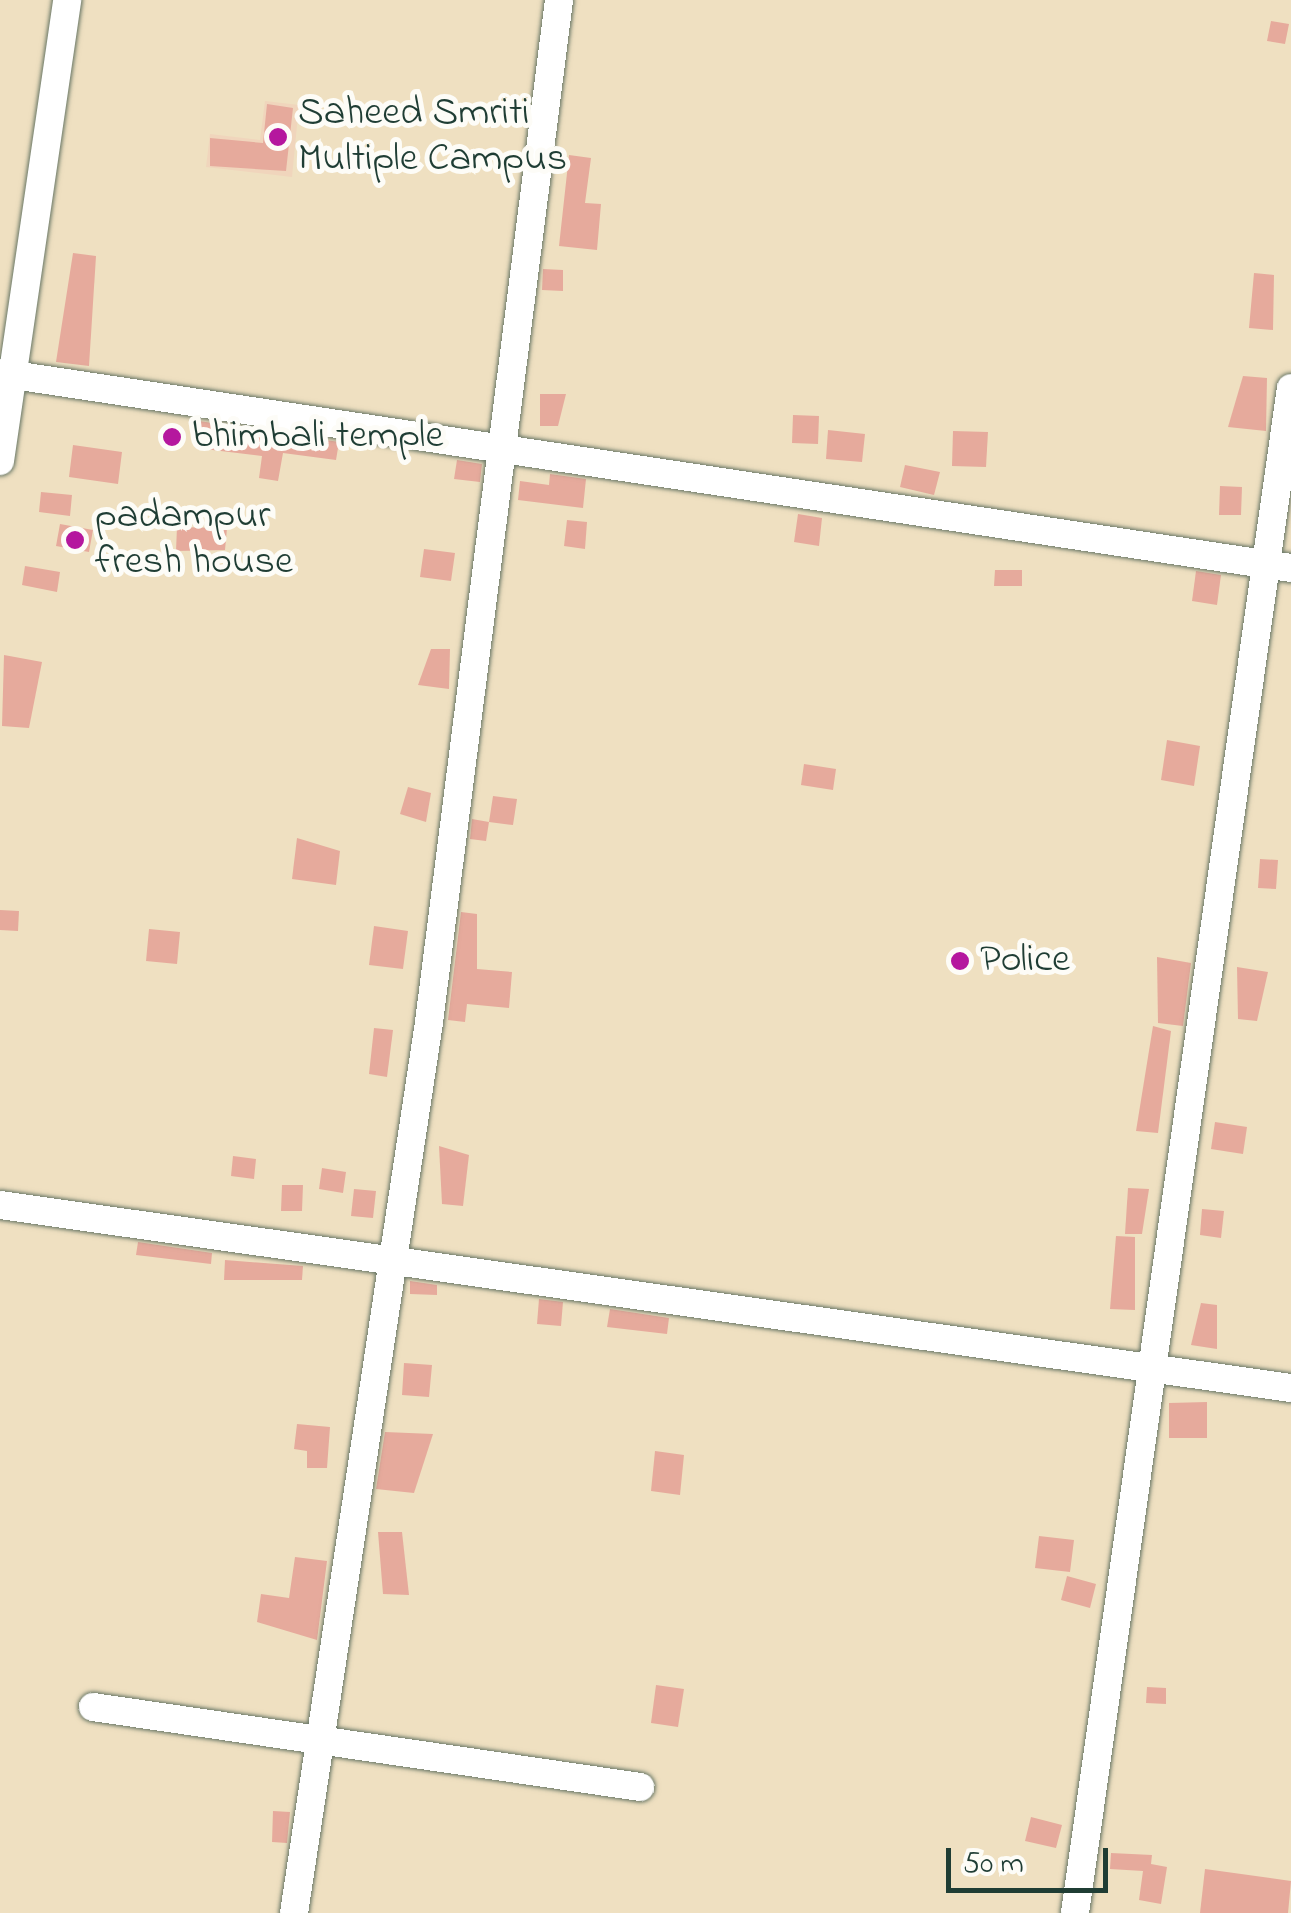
<!DOCTYPE html>
<html>
<head>
<meta charset="utf-8">
<style>
  body { margin:0 }
  #map { position:relative; width:1291px; height:1913px; overflow:hidden; background:#efe0c1; font-family:"Indie Flower",sans-serif }
  div>[style] { position:absolute }
  .built>* { inset:0; background:#f0d5bc }
  .building>* { inset:0; background:#e6aa9c }
  .roads { filter:drop-shadow(0 0 2px #687665) drop-shadow(0 0 2px #687665) }
  .minor>* { height:28px; margin:-14px; padding:0 14px; transform-origin:14px; border-radius:14px; background:#fff }
  .dots>* { width:28px; height:28px; translate:-50% -50%; box-sizing:border-box; border:5px solid #fdfcf7; border-radius:50% }
  span { translate:-50% -50%; white-space:nowrap; text-align:center; line-height:1.15; -webkit-text-stroke:10px #fdfcf7; paint-order:stroke }
  .poi-label { font-size:40px; color:#1f3d34 }
  .left { translate:0 -50%; text-align:left }
  .scale { position:absolute; left:946px; top:1848px; width:162px; height:45px; box-sizing:border-box; border:5px solid #1f3d34; border-top:0; padding-left:12px; font-size:30px; line-height:35px; white-space:nowrap; color:#1f3d34; -webkit-text-stroke:8px #fdfcf7; paint-order:stroke }
</style>
</head>
<body>
<div id="map">
  <div class="built">
    <div style="clip-path:polygon(265px 101px,299px 105px,292px 177px,206px 167px,210px 134px,260px 140px)"></div>
  </div>
  <div class="building">
    <div style="clip-path:polygon(1271px 21px,1289px 24px,1285px 44px,1267px 41px)"></div>
    <div style="clip-path:polygon(267px 104px,293px 108px,286px 171px,210px 166px,210px 138px,263px 143px)"></div>
    <div style="clip-path:polygon(569px 155px,591px 158px,585px 203px,601px 204px,597px 250px,559px 246px)"></div>
    <div style="clip-path:polygon(73px 253px,96px 256px,89px 366px,56px 362px)"></div>
    <div style="clip-path:polygon(543px 269px,563px 270px,563px 291px,542px 290px)"></div>
    <div style="clip-path:polygon(1254px 273px,1274px 275px,1273px 330px,1249px 328px)"></div>
    <div style="clip-path:polygon(1243px 376px,1267px 378px,1266px 431px,1228px 427px)"></div>
    <div style="clip-path:polygon(540px 394px,566px 394px,558px 426px,540px 426px)"></div>
    <div style="clip-path:polygon(793px 415px,819px 416px,818px 444px,792px 443px)"></div>
    <div style="clip-path:polygon(199px 421px,339px 442px,336px 460px,283px 453px,278px 481px,259px 478px,262px 456px,196px 448px)"></div>
    <div style="clip-path:polygon(828px 430px,865px 434px,862px 462px,826px 459px)"></div>
    <div style="clip-path:polygon(953px 431px,988px 432px,986px 467px,952px 466px)"></div>
    <div style="clip-path:polygon(73px 445px,122px 452px,118px 484px,69px 477px)"></div>
    <div style="clip-path:polygon(457px 460px,482px 464px,480px 482px,454px 479px)"></div>
    <div style="clip-path:polygon(905px 465px,940px 472px,934px 495px,900px 487px)"></div>
    <div style="clip-path:polygon(550px 474px,586px 479px,583px 508px,518px 500px,520px 481px,549px 485px)"></div>
    <div style="clip-path:polygon(1220px 486px,1242px 487px,1241px 515px,1219px 515px)"></div>
    <div style="clip-path:polygon(41px 492px,72px 495px,70px 516px,39px 512px)"></div>
    <div style="clip-path:polygon(798px 514px,822px 518px,819px 546px,794px 542px)"></div>
    <div style="clip-path:polygon(567px 520px,587px 522px,585px 549px,564px 546px)"></div>
    <div style="clip-path:polygon(60px 524px,93px 530px,89px 552px,56px 546px)"></div>
    <div style="clip-path:polygon(177px 527px,227px 528px,225px 550px,176px 551px)"></div>
    <div style="clip-path:polygon(424px 549px,455px 553px,451px 581px,420px 577px)"></div>
    <div style="clip-path:polygon(25px 566px,60px 572px,57px 592px,22px 585px)"></div>
    <div style="clip-path:polygon(995px 570px,1022px 570px,1022px 586px,994px 586px)"></div>
    <div style="clip-path:polygon(1196px 571px,1221px 575px,1217px 605px,1192px 601px)"></div>
    <div style="clip-path:polygon(431px 649px,450px 649px,449px 689px,418px 685px)"></div>
    <div style="clip-path:polygon(4px 655px,42px 662px,29px 728px,2px 726px)"></div>
    <div style="clip-path:polygon(1167px 740px,1200px 746px,1194px 786px,1161px 780px)"></div>
    <div style="clip-path:polygon(804px 764px,836px 769px,833px 790px,801px 785px)"></div>
    <div style="clip-path:polygon(408px 787px,431px 793px,426px 822px,400px 814px)"></div>
    <div style="clip-path:polygon(493px 796px,517px 799px,513px 825px,489px 822px)"></div>
    <div style="clip-path:polygon(472px 819px,489px 822px,486px 841px,470px 839px)"></div>
    <div style="clip-path:polygon(297px 838px,340px 851px,336px 885px,292px 879px)"></div>
    <div style="clip-path:polygon(1260px 859px,1278px 860px,1276px 889px,1258px 888px)"></div>
    <div style="clip-path:polygon(0 910px,19px 911px,18px 931px,0 930px)"></div>
    <div style="clip-path:polygon(461px 912px,477px 914px,477px 969px,512px 972px,509px 1008px,467px 1004px,465px 1022px,448px 1020px)"></div>
    <div style="clip-path:polygon(374px 926px,408px 931px,403px 969px,369px 965px)"></div>
    <div style="clip-path:polygon(149px 929px,180px 932px,177px 964px,146px 961px)"></div>
    <div style="clip-path:polygon(1157px 957px,1191px 963px,1183px 1026px,1158px 1023px)"></div>
    <div style="clip-path:polygon(1237px 967px,1268px 972px,1257px 1021px,1238px 1019px)"></div>
    <div style="clip-path:polygon(1153px 1026px,1171px 1031px,1158px 1133px,1136px 1131px)"></div>
    <div style="clip-path:polygon(374px 1028px,393px 1030px,387px 1077px,369px 1074px)"></div>
    <div style="clip-path:polygon(1215px 1122px,1247px 1127px,1243px 1154px,1211px 1149px)"></div>
    <div style="clip-path:polygon(439px 1146px,469px 1155px,463px 1206px,442px 1204px)"></div>
    <div style="clip-path:polygon(233px 1156px,256px 1159px,254px 1179px,231px 1176px)"></div>
    <div style="clip-path:polygon(322px 1168px,346px 1172px,343px 1193px,319px 1189px)"></div>
    <div style="clip-path:polygon(282px 1185px,303px 1185px,302px 1211px,281px 1211px)"></div>
    <div style="clip-path:polygon(1128px 1188px,1149px 1189px,1142px 1234px,1125px 1234px)"></div>
    <div style="clip-path:polygon(354px 1189px,376px 1191px,373px 1218px,351px 1216px)"></div>
    <div style="clip-path:polygon(1202px 1209px,1224px 1211px,1221px 1238px,1200px 1235px)"></div>
    <div style="clip-path:polygon(1116px 1236px,1135px 1237px,1135px 1310px,1110px 1309px)"></div>
    <div style="clip-path:polygon(138px 1242px,212px 1253px,211px 1264px,136px 1255px)"></div>
    <div style="clip-path:polygon(225px 1260px,303px 1266px,302px 1280px,224px 1280px)"></div>
    <div style="clip-path:polygon(410px 1281px,437px 1285px,437px 1295px,410px 1294px)"></div>
    <div style="clip-path:polygon(539px 1299px,563px 1302px,561px 1326px,537px 1324px)"></div>
    <div style="clip-path:polygon(1201px 1303px,1217px 1305px,1217px 1349px,1191px 1345px)"></div>
    <div style="clip-path:polygon(610px 1309px,669px 1318px,667px 1334px,607px 1327px)"></div>
    <div style="clip-path:polygon(404px 1363px,432px 1365px,429px 1397px,402px 1395px)"></div>
    <div style="clip-path:polygon(1207px 1402px,1207px 1438px,1169px 1438px,1169px 1403px)"></div>
    <div style="clip-path:polygon(297px 1424px,330px 1427px,327px 1468px,307px 1468px,307px 1451px,294px 1449px)"></div>
    <div style="clip-path:polygon(385px 1432px,433px 1434px,414px 1493px,376px 1489px)"></div>
    <div style="clip-path:polygon(655px 1451px,684px 1455px,680px 1495px,651px 1491px)"></div>
    <div style="clip-path:polygon(378px 1532px,402px 1532px,409px 1595px,383px 1594px)"></div>
    <div style="clip-path:polygon(1039px 1536px,1074px 1540px,1070px 1572px,1035px 1568px)"></div>
    <div style="clip-path:polygon(295px 1557px,327px 1561px,317px 1640px,257px 1622px,261px 1594px,289px 1598px)"></div>
    <div style="clip-path:polygon(1067px 1576px,1096px 1584px,1090px 1608px,1061px 1600px)"></div>
    <div style="clip-path:polygon(656px 1685px,684px 1689px,678px 1727px,651px 1723px)"></div>
    <div style="clip-path:polygon(1147px 1687px,1166px 1688px,1166px 1704px,1146px 1703px)"></div>
    <div style="clip-path:polygon(273px 1811px,290px 1812px,287px 1843px,272px 1842px)"></div>
    <div style="clip-path:polygon(1031px 1817px,1062px 1825px,1056px 1848px,1025px 1841px)"></div>
    <div style="clip-path:polygon(1111px 1853px,1152px 1855px,1151px 1864px,1167px 1867px,1161px 1904px,1139px 1900px,1143px 1871px,1110px 1869px)"></div>
    <div style="clip-path:polygon(1205px 1869px,1291px 1881px,1288px 1913px,1200px 1913px)"></div>
  </div>
  <div class="roads">
    <div class="minor">
      <div style="left:0;top:373px;width:1306px;rotate:8.59deg"></div>
      <div style="left:0;top:461px;width:466px;rotate:-81.7deg"></div>
      <div style="left:0;top:1205px;width:1304px;rotate:8.07deg"></div>
      <div style="left:93px;top:1707px;width:553px;rotate:8.32deg"></div>
      <div style="left:294px;top:1913px;width:901px;rotate:-81.38deg"></div>
      <div style="left:429px;top:1022px;width:1030px;rotate:-82.75deg"></div>
      <div style="left:1075px;top:1913px;width:1540px;rotate:-81.94deg"></div>
    </div>
  </div>
  <div class="dots">
    <div style="left:278px;top:137px;background:#b5179e"></div>
    <div style="left:172px;top:437px;background:#b5179e"></div>
    <div style="left:75px;top:540px;background:#b5179e"></div>
    <div style="left:960px;top:961px;background:#b5179e"></div>
  </div>
  <div class="poi-label">
    <span class="left" style="left:298px;top:137px">Saheed Smriti<br>Multiple Campus</span>
    <span class="left" style="left:192px;top:437px">bhimbali temple</span>
    <span class="left" style="left:95px;top:540px">padampur<br>fresh house</span>
    <span class="left" style="left:980px;top:961px">Police</span>
  </div>
  <div class="scale">50 m</div>
</div>
</body>
</html>
